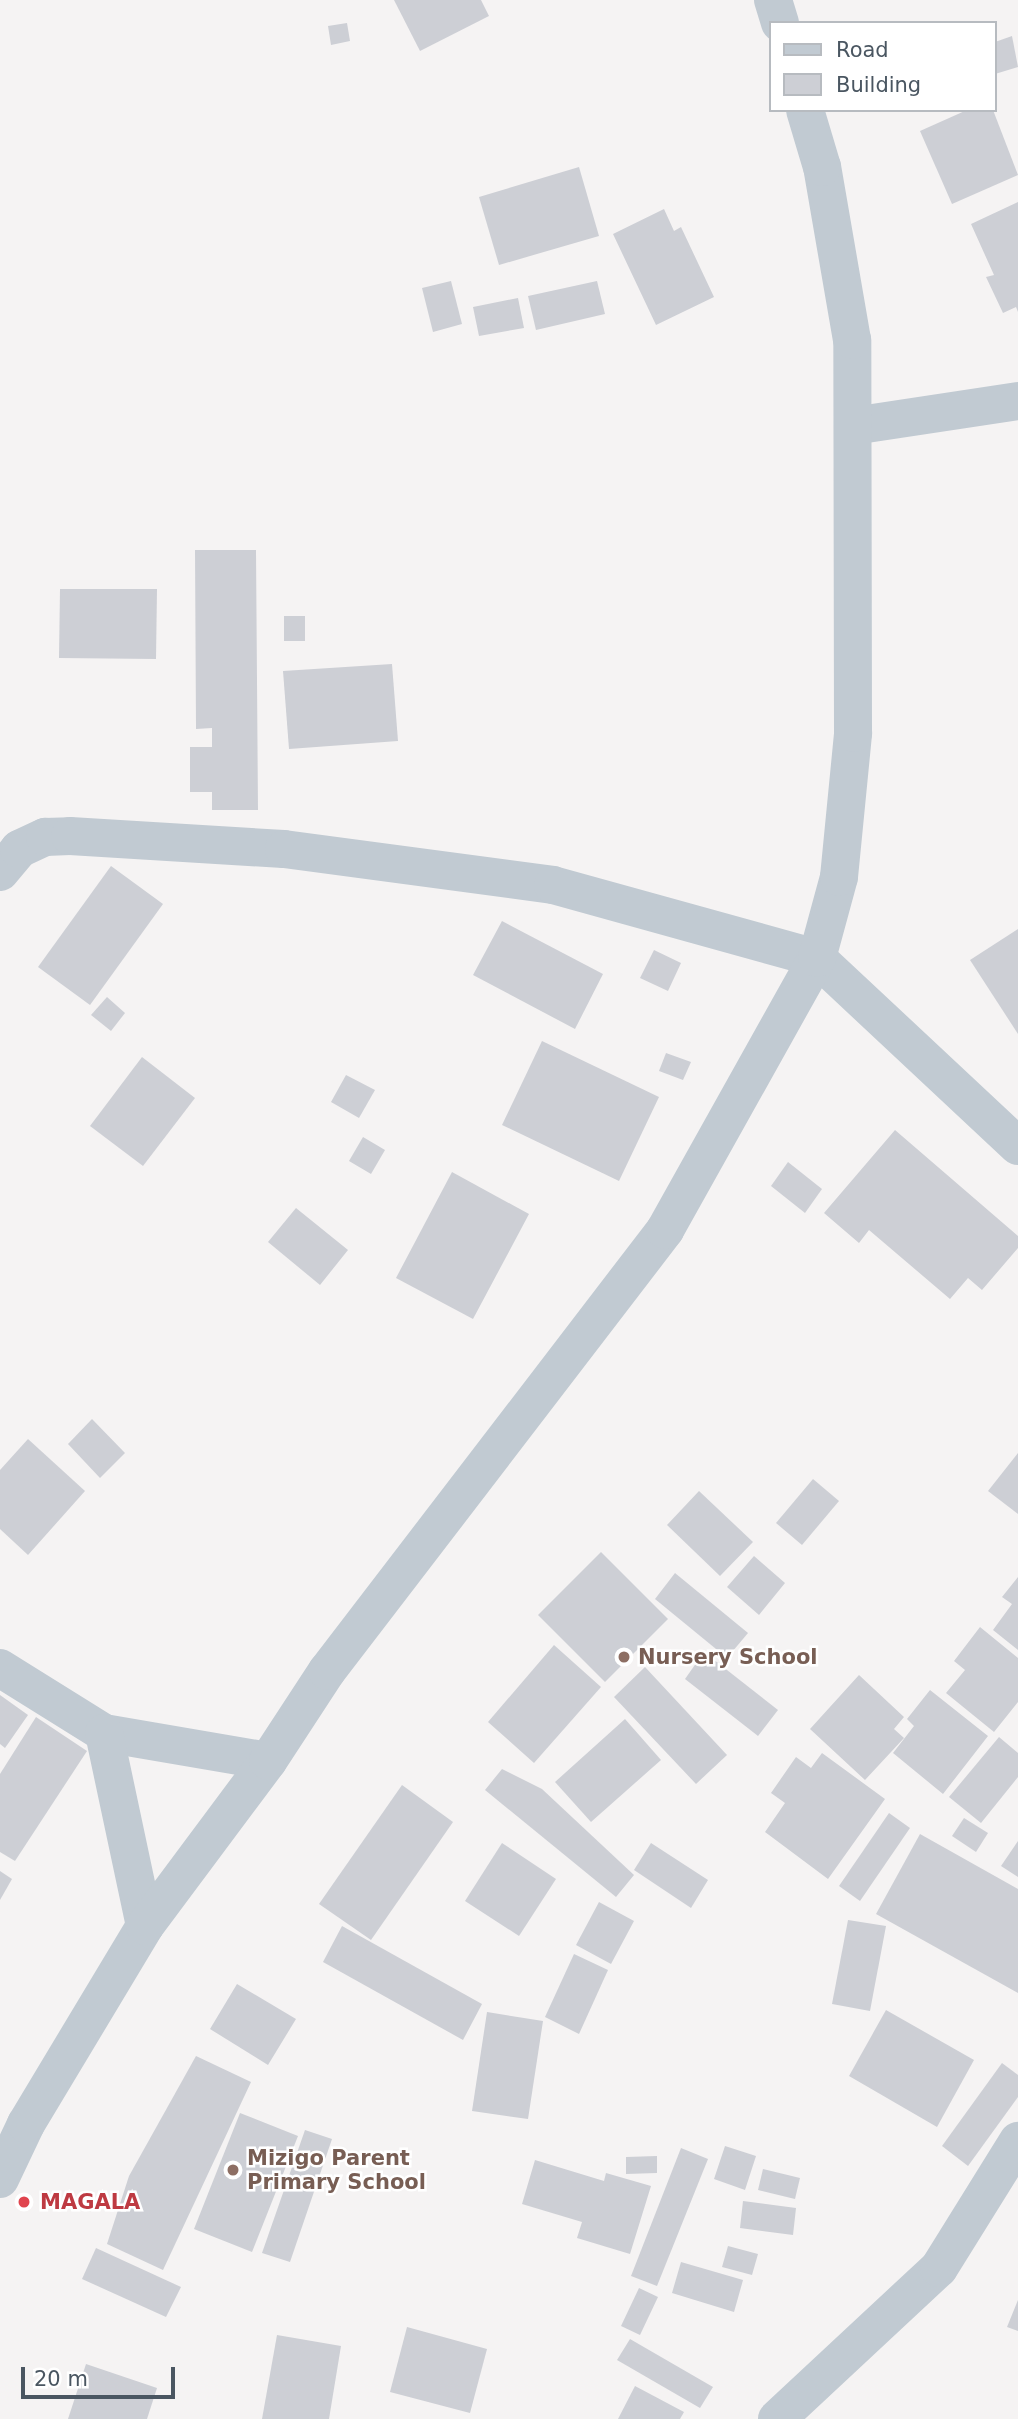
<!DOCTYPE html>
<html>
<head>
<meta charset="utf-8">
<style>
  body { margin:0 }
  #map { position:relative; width:1018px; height:2419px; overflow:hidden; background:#f5f3f3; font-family:"DejaVu Sans",sans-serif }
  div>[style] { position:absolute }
  .building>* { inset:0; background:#cdcfd5 }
  .minor>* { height:38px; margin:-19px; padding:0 19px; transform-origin:19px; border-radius:19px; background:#c1cad2 }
  .dots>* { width:19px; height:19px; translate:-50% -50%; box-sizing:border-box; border:4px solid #fff; border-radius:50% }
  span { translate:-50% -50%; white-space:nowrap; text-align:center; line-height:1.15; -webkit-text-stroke:5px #fff; paint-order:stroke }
  .education-label { font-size:21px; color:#785e54; font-weight:700 }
  .left { translate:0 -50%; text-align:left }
  .health-label { font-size:21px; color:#be3a42; font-weight:700 }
  .legend { position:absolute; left:769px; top:21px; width:228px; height:91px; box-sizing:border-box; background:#fff; border:2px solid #b7bbc0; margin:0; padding:9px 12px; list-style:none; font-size:21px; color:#4a5661 }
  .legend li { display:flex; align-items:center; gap:14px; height:35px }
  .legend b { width:35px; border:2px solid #b7bbc0 }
  .scale { position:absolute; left:21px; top:2367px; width:154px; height:32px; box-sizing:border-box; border:4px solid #4a5661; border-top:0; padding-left:9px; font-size:21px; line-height:24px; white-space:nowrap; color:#4a5661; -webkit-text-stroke:5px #fff; paint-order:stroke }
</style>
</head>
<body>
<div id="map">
  <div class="building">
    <div style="clip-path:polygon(394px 0,481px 0,489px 16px,420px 51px)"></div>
    <div style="clip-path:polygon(347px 23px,350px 41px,331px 45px,328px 26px)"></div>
    <div style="clip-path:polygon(1012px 36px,1018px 67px,995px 74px,995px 42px)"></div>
    <div style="clip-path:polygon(967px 110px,993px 110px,1018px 175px,952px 204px,920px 131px)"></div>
    <div style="clip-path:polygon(579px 167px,599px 236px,499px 265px,479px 197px)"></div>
    <div style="clip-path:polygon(1018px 202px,1018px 312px,1016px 307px,1003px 313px,986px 277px,994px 275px,971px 224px)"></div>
    <div style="clip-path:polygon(664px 209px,674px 231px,681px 227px,714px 297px,656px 325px,613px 234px)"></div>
    <div style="clip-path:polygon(451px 281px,462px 324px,433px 332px,422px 288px)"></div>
    <div style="clip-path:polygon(597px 281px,605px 314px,536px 330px,528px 296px)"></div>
    <div style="clip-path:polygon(518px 298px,524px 328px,479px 336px,473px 307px)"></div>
    <div style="clip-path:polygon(195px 550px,256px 550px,258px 810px,212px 810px,212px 792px,190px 792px,190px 747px,212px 747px,212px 728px,196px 729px)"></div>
    <div style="clip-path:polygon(60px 589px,157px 589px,156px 659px,59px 658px)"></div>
    <div style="clip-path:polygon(284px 616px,305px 616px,305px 641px,284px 641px)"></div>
    <div style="clip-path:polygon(392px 664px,398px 741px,289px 749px,283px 671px)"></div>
    <div style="clip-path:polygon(111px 866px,163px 904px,90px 1005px,38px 967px)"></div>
    <div style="clip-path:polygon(502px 921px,603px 974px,575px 1029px,473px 975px)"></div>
    <div style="clip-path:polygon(1018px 929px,1018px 1034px,970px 960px)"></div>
    <div style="clip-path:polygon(654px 950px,681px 963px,668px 991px,640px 978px)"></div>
    <div style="clip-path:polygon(107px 997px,125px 1013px,111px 1031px,91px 1015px)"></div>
    <div style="clip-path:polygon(542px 1041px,659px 1097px,619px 1181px,502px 1125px)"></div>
    <div style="clip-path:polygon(666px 1053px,691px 1062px,683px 1080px,659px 1071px)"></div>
    <div style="clip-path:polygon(142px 1057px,195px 1098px,143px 1166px,90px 1126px)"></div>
    <div style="clip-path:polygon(346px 1075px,375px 1090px,359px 1118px,331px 1102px)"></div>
    <div style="clip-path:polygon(895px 1130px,1018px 1236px,1018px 1248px,982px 1290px,968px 1278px,950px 1299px,869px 1230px,859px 1243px,824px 1213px)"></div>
    <div style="clip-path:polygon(363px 1137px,385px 1150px,371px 1174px,349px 1161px)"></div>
    <div style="clip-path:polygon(788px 1162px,822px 1189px,805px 1213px,771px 1186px)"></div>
    <div style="clip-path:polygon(452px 1172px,529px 1214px,473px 1319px,396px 1278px)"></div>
    <div style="clip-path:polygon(296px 1208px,348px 1250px,320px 1285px,268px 1242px)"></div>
    <div style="clip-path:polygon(92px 1419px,125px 1453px,100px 1478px,68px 1444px)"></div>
    <div style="clip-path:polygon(28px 1439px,85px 1491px,28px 1555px,0 1529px,0 1470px)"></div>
    <div style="clip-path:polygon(1018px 1453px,1018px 1514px,988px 1491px)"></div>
    <div style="clip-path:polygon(813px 1479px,839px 1501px,802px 1545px,776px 1523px)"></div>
    <div style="clip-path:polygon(699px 1491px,753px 1542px,720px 1576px,667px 1525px)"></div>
    <div style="clip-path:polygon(601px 1552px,668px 1619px,605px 1682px,538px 1615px)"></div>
    <div style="clip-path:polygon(754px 1556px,785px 1583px,759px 1615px,727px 1587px)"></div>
    <div style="clip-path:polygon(675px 1573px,748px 1633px,727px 1658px,655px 1599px)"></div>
    <div style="clip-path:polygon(1018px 1577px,1018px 1650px,993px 1630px,1012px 1604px,1002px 1597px)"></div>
    <div style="clip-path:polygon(980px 1627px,1018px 1658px,1018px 1702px,994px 1732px,946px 1693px,965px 1670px,954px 1661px)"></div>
    <div style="clip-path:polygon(554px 1645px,601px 1687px,534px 1763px,488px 1722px)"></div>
    <div style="clip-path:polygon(704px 1652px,778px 1710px,758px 1736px,685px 1679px)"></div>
    <div style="clip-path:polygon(645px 1667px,727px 1755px,696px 1784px,614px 1697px)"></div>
    <div style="clip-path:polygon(859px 1675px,904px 1717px,894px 1729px,904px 1738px,865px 1780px,810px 1729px)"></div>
    <div style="clip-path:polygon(930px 1690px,988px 1736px,943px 1794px,893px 1753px,914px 1726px,907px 1719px)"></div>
    <div style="clip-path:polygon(0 1695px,28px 1715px,5px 1748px,0 1744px)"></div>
    <div style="clip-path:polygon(36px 1717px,87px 1751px,15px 1861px,0 1852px,0 1774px)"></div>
    <div style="clip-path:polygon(625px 1719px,661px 1760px,591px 1822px,555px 1782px)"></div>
    <div style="clip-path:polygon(999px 1737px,1018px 1753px,1018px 1777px,981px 1823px,949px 1797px)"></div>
    <div style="clip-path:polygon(822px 1753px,885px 1799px,828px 1879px,765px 1832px,785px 1803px,771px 1793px,796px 1757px,811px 1768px)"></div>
    <div style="clip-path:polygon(502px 1769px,542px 1789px,634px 1875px,616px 1897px,485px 1790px)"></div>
    <div style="clip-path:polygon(402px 1785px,453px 1822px,371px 1940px,319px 1904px)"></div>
    <div style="clip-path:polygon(889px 1813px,910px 1828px,860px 1901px,839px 1886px)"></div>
    <div style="clip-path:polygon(964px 1818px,988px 1833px,976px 1852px,952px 1836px)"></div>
    <div style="clip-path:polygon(920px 1834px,1018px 1889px,1018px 1993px,876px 1914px)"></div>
    <div style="clip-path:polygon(1018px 1841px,1018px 1877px,1001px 1866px)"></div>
    <div style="clip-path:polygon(502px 1843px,556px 1879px,519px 1936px,465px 1901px)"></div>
    <div style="clip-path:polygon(651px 1843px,708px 1880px,691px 1908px,634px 1870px)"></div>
    <div style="clip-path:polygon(0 1871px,12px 1879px,0 1900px)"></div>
    <div style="clip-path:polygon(599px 1902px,634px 1921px,611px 1964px,576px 1945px)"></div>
    <div style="clip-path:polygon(848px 1920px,886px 1926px,870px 2011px,832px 2004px)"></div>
    <div style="clip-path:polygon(342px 1926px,482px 2004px,463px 2040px,323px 1962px)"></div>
    <div style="clip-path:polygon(574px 1954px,608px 1970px,579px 2034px,545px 2017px)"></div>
    <div style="clip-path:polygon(237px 1984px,296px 2019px,268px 2065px,210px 2029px)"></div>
    <div style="clip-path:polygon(886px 2010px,974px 2060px,937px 2127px,849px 2076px)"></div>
    <div style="clip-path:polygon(487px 2012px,543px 2021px,528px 2119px,472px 2111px)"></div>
    <div style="clip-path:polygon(196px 2056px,251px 2082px,163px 2270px,107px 2244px,129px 2176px)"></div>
    <div style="clip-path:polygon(1002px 2063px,1018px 2075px,1018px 2097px,968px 2166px,942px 2146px)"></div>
    <div style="clip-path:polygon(240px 2113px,298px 2136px,252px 2252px,194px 2229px)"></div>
    <div style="clip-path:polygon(305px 2130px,332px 2139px,290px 2262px,262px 2253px)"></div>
    <div style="clip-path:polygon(725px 2146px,756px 2156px,745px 2190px,714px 2179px)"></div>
    <div style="clip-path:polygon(681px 2148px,708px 2159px,657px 2286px,631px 2276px)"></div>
    <div style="clip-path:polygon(657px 2156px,657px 2173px,626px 2174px,626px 2157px)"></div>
    <div style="clip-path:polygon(535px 2160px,604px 2181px,606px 2173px,651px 2186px,630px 2254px,577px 2238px,582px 2222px,522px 2204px)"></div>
    <div style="clip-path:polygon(763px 2169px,800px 2178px,795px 2199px,758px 2190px)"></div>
    <div style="clip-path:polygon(743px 2201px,796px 2208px,793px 2235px,740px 2228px)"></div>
    <div style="clip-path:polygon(728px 2246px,758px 2254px,752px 2275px,722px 2267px)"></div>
    <div style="clip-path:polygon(96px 2248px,181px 2287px,166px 2317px,82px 2279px)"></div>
    <div style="clip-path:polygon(681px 2262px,743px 2280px,734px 2312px,672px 2293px)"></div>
    <div style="clip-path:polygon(639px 2288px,658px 2297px,640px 2335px,621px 2326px)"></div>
    <div style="clip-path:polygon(1018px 2300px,1018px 2331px,1007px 2327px)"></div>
    <div style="clip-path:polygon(407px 2327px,487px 2349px,470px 2413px,390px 2392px)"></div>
    <div style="clip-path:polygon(277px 2335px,341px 2346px,329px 2419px,262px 2419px)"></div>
    <div style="clip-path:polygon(630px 2339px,713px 2387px,700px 2408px,617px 2360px)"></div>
    <div style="clip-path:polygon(86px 2364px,157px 2388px,147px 2419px,68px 2419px)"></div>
    <div style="clip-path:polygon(635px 2386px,684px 2412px,680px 2419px,618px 2419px)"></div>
  </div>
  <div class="minor">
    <div style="left:773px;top:0;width:24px;rotate:73deg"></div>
    <div style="left:853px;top:426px;width:167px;rotate:-8.6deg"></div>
    <div style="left:0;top:872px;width:30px;rotate:-50deg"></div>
    <div style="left:19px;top:849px;width:29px;rotate:-25deg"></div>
    <div style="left:45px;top:837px;width:25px;rotate:-2deg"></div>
    <div style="left:70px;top:836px;width:214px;rotate:3.5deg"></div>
    <div style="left:284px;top:849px;width:271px;rotate:7.6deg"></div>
    <div style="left:553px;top:885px;width:274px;rotate:15.5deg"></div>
    <div style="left:817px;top:958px;width:275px;rotate:43.1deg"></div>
    <div style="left:0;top:1668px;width:123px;rotate:32deg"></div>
    <div style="left:104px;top:1733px;width:166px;rotate:9.7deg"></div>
    <div style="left:104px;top:1733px;width:197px;rotate:78deg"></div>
    <div style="left:0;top:2179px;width:61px;rotate:-64.7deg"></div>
    <div style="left:26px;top:2124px;width:231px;rotate:-59deg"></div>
    <div style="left:145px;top:1926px;width:206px;rotate:-53.3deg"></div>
    <div style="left:268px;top:1761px;width:108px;rotate:-56.8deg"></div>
    <div style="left:327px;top:1671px;width:556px;rotate:-52.53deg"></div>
    <div style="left:665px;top:1230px;width:312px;rotate:-60.8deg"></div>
    <div style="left:817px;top:958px;width:84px;rotate:-74.8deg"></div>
    <div style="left:839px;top:877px;width:145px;rotate:-84.4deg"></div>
    <div style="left:853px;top:733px;width:393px;rotate:-90.1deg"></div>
    <div style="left:852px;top:340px;width:176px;rotate:-99.8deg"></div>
    <div style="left:822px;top:167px;width:59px;rotate:-106.6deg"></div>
    <div style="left:777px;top:2419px;width:221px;rotate:-43deg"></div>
    <div style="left:939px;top:2268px;width:150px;rotate:-58.1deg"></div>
  </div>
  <div class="dots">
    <div style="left:624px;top:1657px;background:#8d6e63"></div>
    <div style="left:233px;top:2170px;background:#8d6e63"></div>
    <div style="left:24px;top:2202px;background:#e0444e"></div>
  </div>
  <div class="education-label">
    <span class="left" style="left:638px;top:1657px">Nursery School</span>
    <span class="left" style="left:247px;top:2170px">Mizigo Parent<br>Primary School</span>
  </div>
  <div class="health-label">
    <span class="left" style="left:40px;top:2202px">MAGALA</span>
  </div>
  <ul class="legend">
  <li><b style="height:9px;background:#c1cad2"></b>Road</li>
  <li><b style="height:19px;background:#cdcfd5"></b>Building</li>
  </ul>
  <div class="scale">20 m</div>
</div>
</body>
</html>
